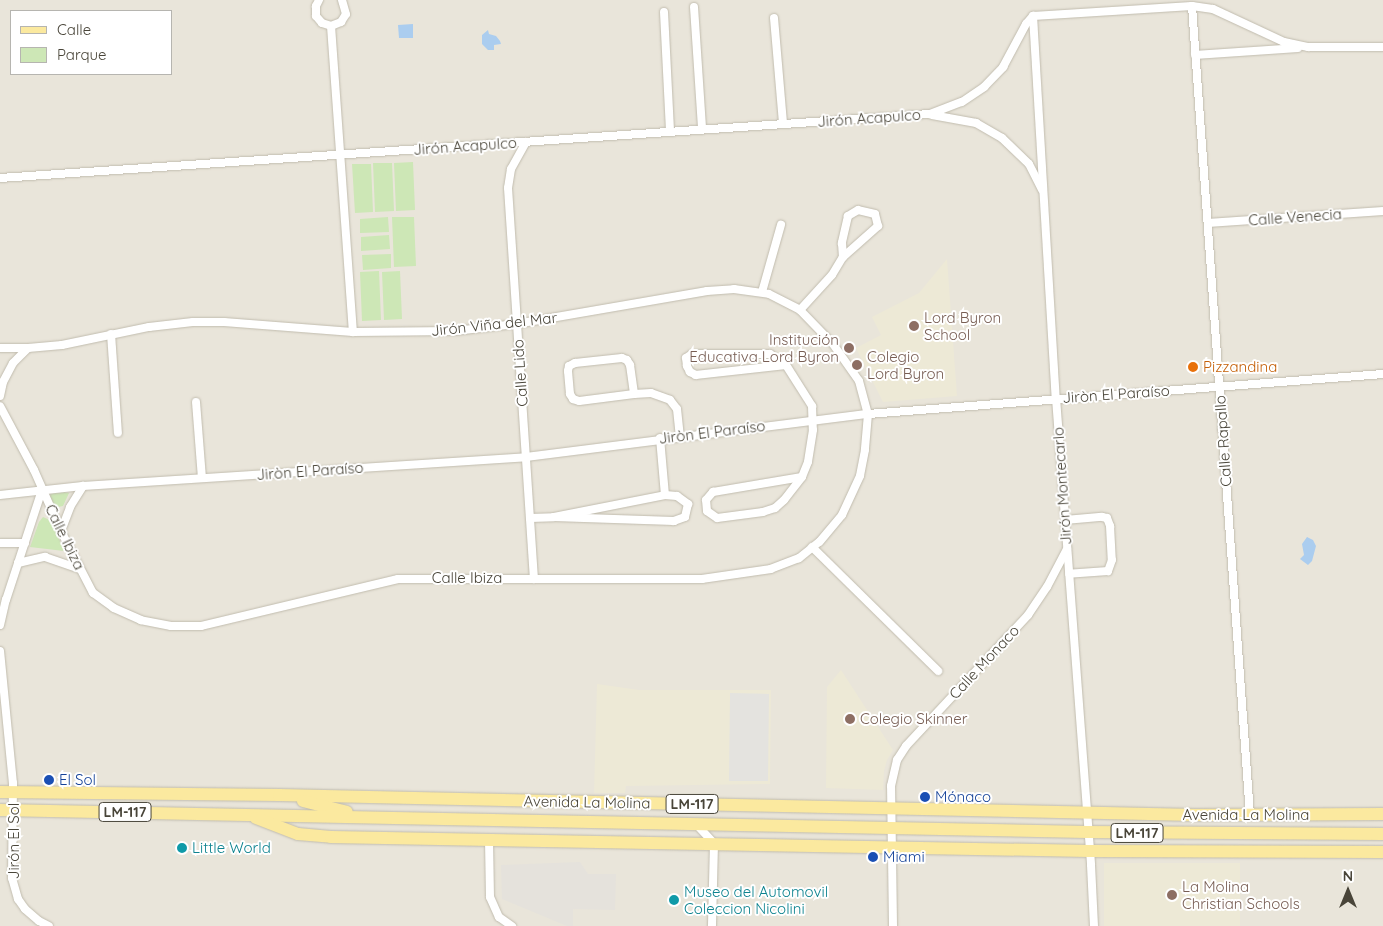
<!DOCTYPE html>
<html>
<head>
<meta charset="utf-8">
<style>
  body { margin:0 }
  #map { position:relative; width:1383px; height:926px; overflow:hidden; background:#f5f3eb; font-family:Quicksand,sans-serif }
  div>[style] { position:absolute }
  .residential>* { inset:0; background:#e9e5da }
  .industrial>* { inset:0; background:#e5e2dc }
  .education>* { inset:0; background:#ede9d6 }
  .green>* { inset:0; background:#cde7b6 }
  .parking>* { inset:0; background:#e4e3df }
  .water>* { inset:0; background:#abcdef }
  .roads { filter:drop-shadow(0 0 1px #c1bcae) drop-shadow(0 0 1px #c1bcae) }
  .minor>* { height:8px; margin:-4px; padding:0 4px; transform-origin:4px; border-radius:4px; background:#fff }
  .primary>* { height:12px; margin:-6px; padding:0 6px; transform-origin:6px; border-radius:6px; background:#fbe99f }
  .dots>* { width:14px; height:14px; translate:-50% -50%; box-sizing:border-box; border:2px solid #fff; border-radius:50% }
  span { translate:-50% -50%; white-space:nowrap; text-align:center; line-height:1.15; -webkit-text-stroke:4px #fff; paint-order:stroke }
  .shield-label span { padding:1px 4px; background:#fff; border:1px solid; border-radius:4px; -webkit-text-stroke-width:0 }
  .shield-label { font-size:14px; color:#494539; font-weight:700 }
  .street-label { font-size:15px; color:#494539 }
  .education-label { font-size:15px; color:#785e54 }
  .left { translate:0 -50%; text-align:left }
  .right { translate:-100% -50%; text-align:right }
  .food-label { font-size:15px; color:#c56008 }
  .transit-label { font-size:15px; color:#164399 }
  .culture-label { font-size:15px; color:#0d838f }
  .legend { position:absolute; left:10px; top:10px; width:162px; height:65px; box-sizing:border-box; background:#fff; border:1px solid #b6b5b0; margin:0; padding:6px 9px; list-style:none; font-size:15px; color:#494539 }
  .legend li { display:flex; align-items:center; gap:10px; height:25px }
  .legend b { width:25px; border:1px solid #b6b5b0 }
  .north { position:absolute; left:1323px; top:866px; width:50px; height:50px; -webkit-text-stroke:4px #fff; paint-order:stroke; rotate:0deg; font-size:14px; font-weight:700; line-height:20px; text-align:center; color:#494539 }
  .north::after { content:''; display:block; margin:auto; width:18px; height:22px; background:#494539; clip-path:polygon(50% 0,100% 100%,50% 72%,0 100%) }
</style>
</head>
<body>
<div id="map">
  <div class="residential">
    <div style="clip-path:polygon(evenodd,0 0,1383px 0,1383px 926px,0 926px,0 0,11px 11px,171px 11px,171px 74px,11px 74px,11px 11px)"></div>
  </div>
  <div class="industrial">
    <div style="clip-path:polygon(580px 862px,588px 874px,616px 874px,615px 910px,573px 909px,573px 926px,567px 926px,502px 899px,501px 865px)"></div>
  </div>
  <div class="education">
    <div style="clip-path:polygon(947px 259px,957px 396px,883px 402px,856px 348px,881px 335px,872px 317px,919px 293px)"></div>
    <div style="clip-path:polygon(841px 670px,893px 750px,887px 760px,884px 771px,883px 790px,826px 788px,827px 687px)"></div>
    <div style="clip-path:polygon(597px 684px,639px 690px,771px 690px,770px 784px,626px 786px,625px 793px,594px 793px)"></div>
    <div style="clip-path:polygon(1104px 863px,1240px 863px,1240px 926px,1104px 926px)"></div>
  </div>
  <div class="green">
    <div style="clip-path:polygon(413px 162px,415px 210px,396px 211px,394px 163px)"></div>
    <div style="clip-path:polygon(373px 163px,392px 163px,394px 211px,375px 212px)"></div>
    <div style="clip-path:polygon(352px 164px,371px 164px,373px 212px,355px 213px)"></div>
    <div style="clip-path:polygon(388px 217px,389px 232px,360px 233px,360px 219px)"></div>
    <div style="clip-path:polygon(414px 217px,416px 266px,394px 267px,392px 217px)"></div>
    <div style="clip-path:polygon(389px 235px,390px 249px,361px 251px,361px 237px)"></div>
    <div style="clip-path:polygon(391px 254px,391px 268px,363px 270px,362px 255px)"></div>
    <div style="clip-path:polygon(379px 271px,381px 320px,362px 321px,360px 272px)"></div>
    <div style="clip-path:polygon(400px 271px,402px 319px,384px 320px,382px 272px)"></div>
    <div style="clip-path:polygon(64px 492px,69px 493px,63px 506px,58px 507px,52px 503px,49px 498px,51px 493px)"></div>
    <div style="clip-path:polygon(43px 517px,52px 521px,64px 551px,30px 547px,39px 522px)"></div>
  </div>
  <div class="parking">
    <div style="clip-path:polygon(730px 693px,769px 694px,768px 781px,729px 781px)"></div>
  </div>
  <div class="water">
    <div style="clip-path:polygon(413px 24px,413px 38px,399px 38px,398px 25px)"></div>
    <div style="clip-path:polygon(488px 30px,489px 34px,496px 36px,500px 41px,501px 44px,494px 45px,494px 50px,488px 50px,482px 44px,482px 35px)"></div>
    <div style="clip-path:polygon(1307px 537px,1313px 540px,1316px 546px,1312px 561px,1308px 565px,1300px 559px,1304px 555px,1302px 544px)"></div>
  </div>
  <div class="roads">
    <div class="minor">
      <div style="left:319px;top:0;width:7px;rotate:117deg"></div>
      <div style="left:316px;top:6px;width:10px;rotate:90deg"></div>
      <div style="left:316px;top:16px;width:9px;rotate:49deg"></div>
      <div style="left:322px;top:23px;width:9px;rotate:18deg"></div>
      <div style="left:331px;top:26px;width:11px;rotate:-22deg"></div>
      <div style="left:341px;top:22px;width:9px;rotate:-58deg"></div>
      <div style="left:346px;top:14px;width:15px;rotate:-106deg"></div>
      <div style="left:1192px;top:6px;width:812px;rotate:85.9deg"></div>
      <div style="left:694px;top:7px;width:122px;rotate:86.2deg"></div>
      <div style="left:664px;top:12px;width:119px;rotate:87.1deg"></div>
      <div style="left:1033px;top:16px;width:383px;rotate:86.6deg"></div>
      <div style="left:1056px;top:398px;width:468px;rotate:85.7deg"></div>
      <div style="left:1091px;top:865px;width:61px;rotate:87.2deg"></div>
      <div style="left:774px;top:18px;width:106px;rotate:85.1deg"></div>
      <div style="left:331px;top:26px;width:307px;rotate:85.9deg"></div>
      <div style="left:1195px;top:55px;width:103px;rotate:-3.9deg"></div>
      <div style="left:932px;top:115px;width:45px;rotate:10.3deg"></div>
      <div style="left:976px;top:123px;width:30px;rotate:30deg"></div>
      <div style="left:1002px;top:138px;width:37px;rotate:44deg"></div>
      <div style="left:1029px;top:164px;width:29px;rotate:63deg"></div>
      <div style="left:526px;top:142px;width:31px;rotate:119deg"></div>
      <div style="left:511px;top:169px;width:19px;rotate:99deg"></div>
      <div style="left:508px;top:188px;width:392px;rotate:86.2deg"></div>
      <div style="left:0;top:178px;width:932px;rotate:-3.94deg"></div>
      <div style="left:930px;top:114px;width:34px;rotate:-21deg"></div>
      <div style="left:962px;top:102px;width:27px;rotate:-34deg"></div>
      <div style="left:984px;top:87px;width:28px;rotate:-46deg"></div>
      <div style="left:1003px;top:67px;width:49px;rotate:-61.9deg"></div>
      <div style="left:1026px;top:24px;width:11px;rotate:-49deg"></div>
      <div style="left:1033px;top:16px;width:159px;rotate:-3.6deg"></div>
      <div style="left:1192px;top:6px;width:21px;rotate:8deg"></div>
      <div style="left:1213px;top:9px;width:78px;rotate:24.9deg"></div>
      <div style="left:1284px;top:42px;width:25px;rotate:12deg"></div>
      <div style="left:1308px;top:47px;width:75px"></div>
      <div style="left:1208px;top:223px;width:175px;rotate:-3.9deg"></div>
      <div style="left:762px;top:292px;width:70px;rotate:-74.2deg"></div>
      <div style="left:800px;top:310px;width:47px;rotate:-47.6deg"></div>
      <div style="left:832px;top:275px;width:21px;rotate:-59deg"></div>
      <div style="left:843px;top:257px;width:47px;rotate:-41.5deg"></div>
      <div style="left:878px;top:226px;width:12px;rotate:-104deg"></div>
      <div style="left:875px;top:214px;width:17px;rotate:-167deg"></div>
      <div style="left:858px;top:210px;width:12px;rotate:149deg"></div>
      <div style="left:848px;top:216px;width:28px;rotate:103deg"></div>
      <div style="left:842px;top:243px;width:14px;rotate:86deg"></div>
      <div style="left:111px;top:334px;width:99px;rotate:86deg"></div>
      <div style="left:0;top:348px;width:28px"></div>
      <div style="left:692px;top:354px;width:78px"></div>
      <div style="left:770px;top:354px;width:19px;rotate:35deg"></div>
      <div style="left:786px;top:365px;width:91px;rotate:173.7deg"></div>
      <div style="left:696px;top:375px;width:7px;rotate:-153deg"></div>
      <div style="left:690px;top:372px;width:7px;rotate:-117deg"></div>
      <div style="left:687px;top:366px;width:8px;rotate:-97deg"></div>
      <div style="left:686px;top:358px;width:7px;rotate:-34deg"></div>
      <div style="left:622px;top:358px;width:5px;rotate:22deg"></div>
      <div style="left:627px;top:360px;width:6px;rotate:59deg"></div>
      <div style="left:630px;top:365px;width:29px;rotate:82deg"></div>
      <div style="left:634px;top:394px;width:55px;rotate:172.7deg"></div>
      <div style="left:579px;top:401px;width:6px;rotate:-162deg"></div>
      <div style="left:573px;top:399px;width:6px;rotate:-121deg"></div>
      <div style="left:570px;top:394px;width:23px;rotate:-95deg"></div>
      <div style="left:568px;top:371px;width:5px;rotate:-79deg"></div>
      <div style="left:569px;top:366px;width:7px;rotate:-27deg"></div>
      <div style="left:575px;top:363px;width:47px;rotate:-6.1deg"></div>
      <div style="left:786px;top:365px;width:49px;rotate:57.6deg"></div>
      <div style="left:812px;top:406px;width:24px;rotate:88deg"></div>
      <div style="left:813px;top:430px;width:32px;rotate:99deg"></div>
      <div style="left:808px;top:462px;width:16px;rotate:112deg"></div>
      <div style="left:802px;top:477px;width:29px;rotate:128deg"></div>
      <div style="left:784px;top:500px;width:12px;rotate:138deg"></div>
      <div style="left:775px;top:508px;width:13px;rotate:162deg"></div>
      <div style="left:763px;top:512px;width:46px;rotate:172.6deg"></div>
      <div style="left:717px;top:518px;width:12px;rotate:-145deg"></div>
      <div style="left:707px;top:511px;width:11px;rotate:-95deg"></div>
      <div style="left:706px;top:500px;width:11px;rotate:-49deg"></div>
      <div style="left:713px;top:492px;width:90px;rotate:-9.6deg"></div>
      <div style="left:634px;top:394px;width:17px;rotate:-3deg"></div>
      <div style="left:651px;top:393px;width:20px;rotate:20deg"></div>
      <div style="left:670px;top:400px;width:11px;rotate:52deg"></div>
      <div style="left:677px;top:409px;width:27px;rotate:84deg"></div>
      <div style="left:0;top:396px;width:14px;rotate:-78deg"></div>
      <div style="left:3px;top:382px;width:21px;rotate:-62deg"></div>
      <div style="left:13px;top:363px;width:21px;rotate:-45deg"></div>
      <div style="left:28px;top:348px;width:34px;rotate:-5deg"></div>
      <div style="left:62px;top:345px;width:89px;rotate:-11.7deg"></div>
      <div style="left:149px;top:327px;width:44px;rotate:-6.5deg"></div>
      <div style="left:193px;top:322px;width:31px"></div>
      <div style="left:224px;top:322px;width:129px;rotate:4.4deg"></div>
      <div style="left:353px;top:332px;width:102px;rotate:-0.6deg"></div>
      <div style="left:455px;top:331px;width:61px;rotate:-6.5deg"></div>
      <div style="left:516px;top:324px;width:194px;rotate:-9.8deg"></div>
      <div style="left:707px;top:291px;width:27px;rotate:-4deg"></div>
      <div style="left:734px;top:289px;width:35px;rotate:8deg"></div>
      <div style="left:769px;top:294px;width:35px;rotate:27deg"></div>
      <div style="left:800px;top:310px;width:47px;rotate:45.9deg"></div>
      <div style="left:833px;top:344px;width:45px;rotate:54.9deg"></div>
      <div style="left:859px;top:381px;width:34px;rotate:75deg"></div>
      <div style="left:868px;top:414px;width:36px;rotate:95deg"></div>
      <div style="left:865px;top:450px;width:26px;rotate:101deg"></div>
      <div style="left:860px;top:476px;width:43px;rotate:114.8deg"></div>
      <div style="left:842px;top:515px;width:35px;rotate:130deg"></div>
      <div style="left:819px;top:542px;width:26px;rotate:141deg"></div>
      <div style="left:799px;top:558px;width:30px;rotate:159deg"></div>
      <div style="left:771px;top:569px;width:70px;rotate:171.8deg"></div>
      <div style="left:702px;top:579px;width:304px;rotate:180deg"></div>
      <div style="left:398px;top:579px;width:203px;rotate:166.6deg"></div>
      <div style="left:201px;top:626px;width:30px;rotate:180deg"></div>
      <div style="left:171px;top:626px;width:31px;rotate:-169deg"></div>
      <div style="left:141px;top:620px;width:30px;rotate:-156deg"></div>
      <div style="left:114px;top:608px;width:26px;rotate:-144deg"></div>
      <div style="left:93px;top:593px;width:70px;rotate:-117.3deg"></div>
      <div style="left:61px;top:531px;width:67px;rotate:-113.9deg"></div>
      <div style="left:34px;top:470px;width:72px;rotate:-118deg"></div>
      <div style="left:196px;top:402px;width:76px;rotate:85.5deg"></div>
      <div style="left:660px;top:438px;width:57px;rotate:85deg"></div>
      <div style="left:0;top:495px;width:83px;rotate:-6.2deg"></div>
      <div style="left:83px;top:486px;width:444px;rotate:-3.7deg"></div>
      <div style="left:526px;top:457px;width:345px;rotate:-7.2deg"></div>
      <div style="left:868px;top:414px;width:517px;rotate:-4.44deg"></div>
      <div style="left:530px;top:518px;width:24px;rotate:-2deg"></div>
      <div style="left:554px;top:517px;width:113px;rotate:-11.2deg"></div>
      <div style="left:665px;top:495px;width:12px;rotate:5deg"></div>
      <div style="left:677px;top:496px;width:14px;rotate:36deg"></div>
      <div style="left:688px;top:504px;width:13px;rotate:103deg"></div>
      <div style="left:685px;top:517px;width:12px;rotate:160deg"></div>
      <div style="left:674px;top:521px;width:120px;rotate:-178.1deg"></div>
      <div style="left:1065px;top:520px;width:37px;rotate:-5deg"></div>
      <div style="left:1102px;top:517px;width:5px;rotate:11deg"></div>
      <div style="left:1107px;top:518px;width:9px;rotate:69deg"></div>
      <div style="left:1110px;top:526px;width:34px;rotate:87deg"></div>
      <div style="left:1112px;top:560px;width:12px;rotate:110deg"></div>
      <div style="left:1108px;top:571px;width:39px;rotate:176deg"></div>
      <div style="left:61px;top:531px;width:26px;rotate:-69deg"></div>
      <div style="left:70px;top:507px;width:25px;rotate:-58deg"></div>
      <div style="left:0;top:543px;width:25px"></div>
      <div style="left:812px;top:547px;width:177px;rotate:44.5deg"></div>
      <div style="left:18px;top:563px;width:28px;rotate:-13deg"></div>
      <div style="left:45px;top:557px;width:36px;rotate:19deg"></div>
      <div style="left:0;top:625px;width:26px;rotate:-77deg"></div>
      <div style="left:6px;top:600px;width:116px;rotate:-71.9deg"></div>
      <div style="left:0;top:651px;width:133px;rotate:84.4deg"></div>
      <div style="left:13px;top:783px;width:95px;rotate:90.6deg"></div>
      <div style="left:12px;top:878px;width:22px;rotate:74deg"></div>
      <div style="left:18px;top:899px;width:12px;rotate:55deg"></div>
      <div style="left:25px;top:909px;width:18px;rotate:41deg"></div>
      <div style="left:39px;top:921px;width:11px;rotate:27deg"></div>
      <div style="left:696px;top:824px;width:26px;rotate:47deg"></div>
      <div style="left:714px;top:843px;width:83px;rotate:91.4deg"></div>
      <div style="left:489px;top:840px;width:57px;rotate:89deg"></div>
      <div style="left:490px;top:897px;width:22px;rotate:66deg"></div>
      <div style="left:499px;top:917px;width:16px;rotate:35deg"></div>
      <div style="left:893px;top:926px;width:140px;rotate:-90.8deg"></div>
      <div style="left:891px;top:786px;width:27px;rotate:-77deg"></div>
      <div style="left:897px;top:760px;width:17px;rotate:-57deg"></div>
      <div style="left:906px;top:746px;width:179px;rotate:-47deg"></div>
      <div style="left:1028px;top:615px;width:34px;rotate:-56deg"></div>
      <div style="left:1047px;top:587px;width:43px;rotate:-62.2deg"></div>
    </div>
    <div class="primary">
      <div style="left:0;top:792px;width:279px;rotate:0.6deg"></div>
      <div style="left:279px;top:795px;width:916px;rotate:1.25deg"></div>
      <div style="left:1195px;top:815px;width:188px;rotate:-0.3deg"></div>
      <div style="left:303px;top:801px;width:45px;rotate:14deg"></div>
      <div style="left:0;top:810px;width:1087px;rotate:1.16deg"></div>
      <div style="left:1087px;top:832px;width:296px;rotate:0.4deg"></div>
      <div style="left:256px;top:818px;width:45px;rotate:20.9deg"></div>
      <div style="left:298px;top:834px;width:33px;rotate:5deg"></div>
      <div style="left:331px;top:837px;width:758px;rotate:1.06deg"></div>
      <div style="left:1089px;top:851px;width:294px;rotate:0.2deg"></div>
    </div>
  </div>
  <div class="dots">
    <div style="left:914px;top:326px;background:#8d6e63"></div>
    <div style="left:849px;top:348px;background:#8d6e63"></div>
    <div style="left:857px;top:365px;background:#8d6e63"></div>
    <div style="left:1193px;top:367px;background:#e8710a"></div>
    <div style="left:850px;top:719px;background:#8d6e63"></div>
    <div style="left:49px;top:780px;background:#1a4fb4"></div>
    <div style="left:925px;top:797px;background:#1a4fb4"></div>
    <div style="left:182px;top:848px;background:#0f9aa8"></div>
    <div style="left:873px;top:857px;background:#1a4fb4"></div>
    <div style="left:1172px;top:895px;background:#8d6e63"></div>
    <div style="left:674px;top:900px;background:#0f9aa8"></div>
  </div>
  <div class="shield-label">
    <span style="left:692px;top:804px">LM-117</span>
    <span style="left:125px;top:812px">LM-117</span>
    <span style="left:1137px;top:833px">LM-117</span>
  </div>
  <div class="street-label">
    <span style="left:869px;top:118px;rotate:-4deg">Jirón Acapulco</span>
    <span style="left:465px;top:146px;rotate:-4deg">Jirón Acapulco</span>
    <span style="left:1295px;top:217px;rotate:-4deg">Calle Venecia</span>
    <span style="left:494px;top:324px;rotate:-6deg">Jirón Viña del Mar</span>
    <span style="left:520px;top:373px;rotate:-94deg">Calle Lido</span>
    <span style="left:1116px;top:394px;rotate:-4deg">Jiròn El Paraíso</span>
    <span style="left:712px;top:432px;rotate:-7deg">Jiròn El Paraíso</span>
    <span style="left:1223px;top:441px;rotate:-94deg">Calle Rapallo</span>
    <span style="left:310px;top:471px;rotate:-4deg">Jiròn El Paraíso</span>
    <span style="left:1062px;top:486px;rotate:-94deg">Jirón Montecarlo</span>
    <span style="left:65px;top:537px;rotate:64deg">Calle Ibiza</span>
    <span style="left:467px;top:578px">Calle Ibiza</span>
    <span style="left:984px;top:662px;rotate:-47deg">Calle Monaco</span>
    <span style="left:587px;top:802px;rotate:1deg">Avenida La Molina</span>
    <span style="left:1246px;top:815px">Avenida La Molina</span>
    <span style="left:14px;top:841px;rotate:-90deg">Jirón El Sol</span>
  </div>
  <div class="education-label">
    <span class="left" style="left:924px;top:326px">Lord Byron<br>School</span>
    <span class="right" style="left:839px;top:348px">Institución<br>Educativa Lord Byron</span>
    <span class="left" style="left:867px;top:365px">Colegio<br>Lord Byron</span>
    <span class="left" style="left:860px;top:719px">Colegio Skinner</span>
    <span class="left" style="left:1182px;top:895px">La Molina<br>Christian Schools</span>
  </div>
  <div class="food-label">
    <span class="left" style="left:1203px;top:367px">Pizzandina</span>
  </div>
  <div class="transit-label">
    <span class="left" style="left:59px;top:780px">El Sol</span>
    <span class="left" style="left:935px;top:797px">Mónaco</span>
    <span class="left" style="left:883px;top:857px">Miami</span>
  </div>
  <div class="culture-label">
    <span class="left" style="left:192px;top:848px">Little World</span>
    <span class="left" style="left:684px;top:900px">Museo del Automovil<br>Coleccion Nicolini</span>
  </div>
  <ul class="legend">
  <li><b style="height:6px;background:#fbe99f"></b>Calle</li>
  <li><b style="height:14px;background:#cde7b6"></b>Parque</li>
  </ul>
  <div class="north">N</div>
</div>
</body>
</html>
